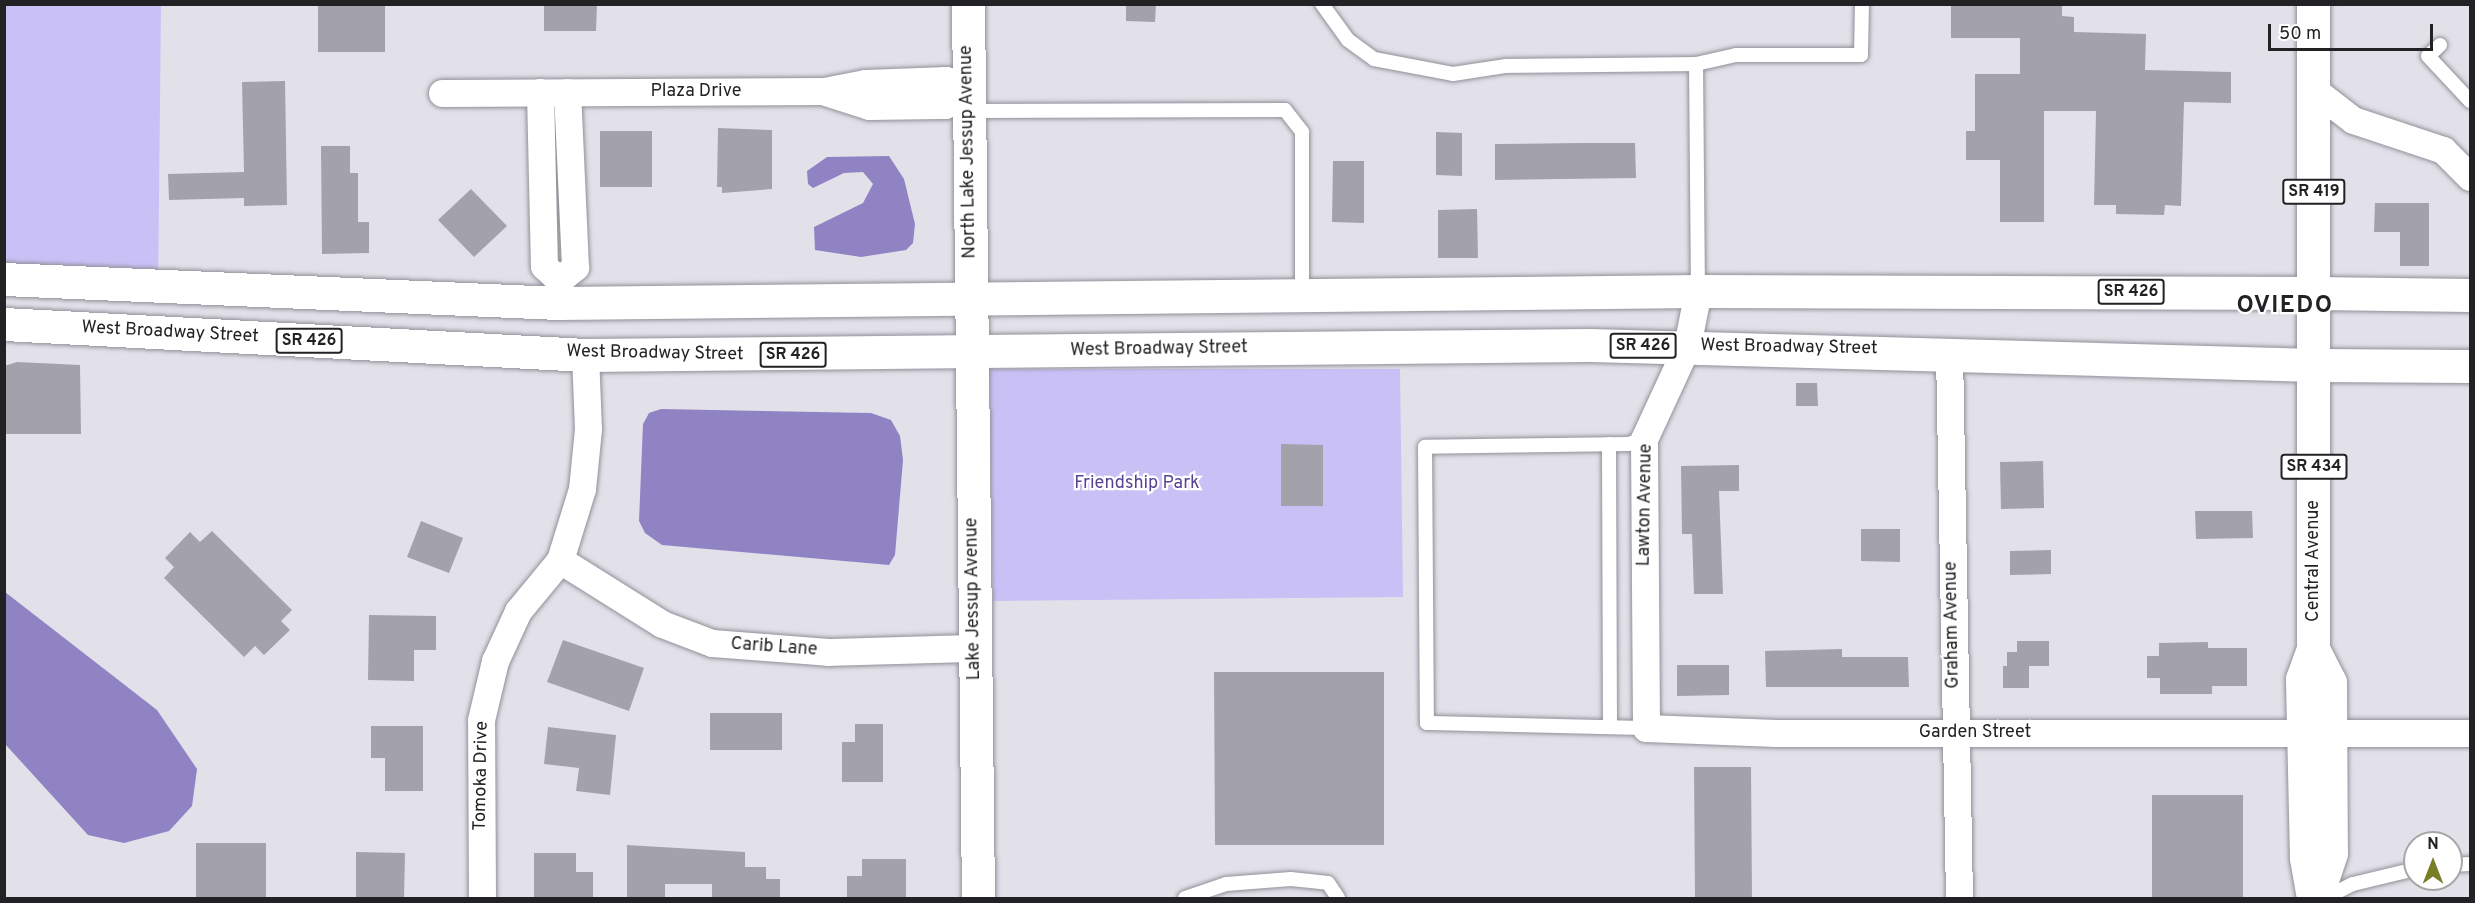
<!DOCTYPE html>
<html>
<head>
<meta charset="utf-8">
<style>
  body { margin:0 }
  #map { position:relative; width:2475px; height:903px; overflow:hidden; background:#e2e1ea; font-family:Overpass,sans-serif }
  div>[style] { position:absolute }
  .green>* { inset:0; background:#c9c1f6 }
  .water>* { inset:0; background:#8f83c4 }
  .building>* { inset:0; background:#a3a2ab }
  .roads { filter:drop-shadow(0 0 2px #919098) drop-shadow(0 0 2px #919098) }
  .lane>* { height:14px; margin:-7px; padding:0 7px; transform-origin:7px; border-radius:7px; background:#fff }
  .street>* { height:27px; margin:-13.5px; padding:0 13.5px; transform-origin:13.5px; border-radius:13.5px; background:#fff }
  .secondary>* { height:33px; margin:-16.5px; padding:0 16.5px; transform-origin:16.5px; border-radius:16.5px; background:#fff }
  .primary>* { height:33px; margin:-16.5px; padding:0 16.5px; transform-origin:16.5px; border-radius:16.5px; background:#fff }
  span { translate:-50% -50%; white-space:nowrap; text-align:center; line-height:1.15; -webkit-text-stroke:4.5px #fff; paint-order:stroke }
  .shield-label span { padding:2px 4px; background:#fff; border:2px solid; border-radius:4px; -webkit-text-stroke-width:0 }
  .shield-label { font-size:16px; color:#222225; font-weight:700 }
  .street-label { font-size:18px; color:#222225 }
  .park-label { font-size:18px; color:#564392 }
  .district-label { font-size:24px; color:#222225; font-weight:700; letter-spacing:1.5px }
  .frame { position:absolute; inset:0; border:6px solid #222225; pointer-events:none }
  .north { position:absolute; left:2403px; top:831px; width:60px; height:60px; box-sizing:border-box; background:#fff; border:2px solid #a7a7a8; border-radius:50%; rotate:0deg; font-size:16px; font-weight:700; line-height:24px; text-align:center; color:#222225 }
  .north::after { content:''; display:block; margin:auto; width:21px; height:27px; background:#797d26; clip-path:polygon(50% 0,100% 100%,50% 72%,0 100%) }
  .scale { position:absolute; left:2268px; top:24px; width:165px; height:27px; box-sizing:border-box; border:3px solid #222225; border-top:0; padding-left:8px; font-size:18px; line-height:21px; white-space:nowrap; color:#222225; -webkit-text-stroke:4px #fff; paint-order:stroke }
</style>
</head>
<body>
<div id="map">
  <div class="green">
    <div style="clip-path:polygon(4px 5px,161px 5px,158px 296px,5px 296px)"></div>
    <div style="clip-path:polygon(989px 369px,1400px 369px,1403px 597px,993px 601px)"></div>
  </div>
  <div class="water">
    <div style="clip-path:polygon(889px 156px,904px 179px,915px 224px,913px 243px,906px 250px,861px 257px,815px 250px,814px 227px,863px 203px,873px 184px,863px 172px,844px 173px,813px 188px,808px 184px,807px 171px,827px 157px)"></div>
    <div style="clip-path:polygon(661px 409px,871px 413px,891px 420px,900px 436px,903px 460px,895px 555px,889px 565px,662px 545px,645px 533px,639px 521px,643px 424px,649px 413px)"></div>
    <div style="clip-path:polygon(5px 592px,157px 710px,197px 769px,192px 806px,169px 831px,124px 843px,88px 835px,5px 744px)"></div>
  </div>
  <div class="building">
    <div style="clip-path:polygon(318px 4px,385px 4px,385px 52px,318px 52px)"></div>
    <div style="clip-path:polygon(544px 4px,597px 4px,596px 31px,544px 31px)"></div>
    <div style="clip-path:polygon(1126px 4px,1156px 4px,1155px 22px,1126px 21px)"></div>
    <div style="clip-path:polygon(1951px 4px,2062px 4px,2062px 16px,2074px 17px,2074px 32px,2146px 34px,2145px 70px,2231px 72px,2231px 103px,2184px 102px,2181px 206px,2165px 205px,2164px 215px,2116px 214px,2116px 205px,2094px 205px,2096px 111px,2044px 111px,2044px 222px,2000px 222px,2000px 160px,1966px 160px,1966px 131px,1975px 131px,1975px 74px,2020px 74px,2020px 38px,1951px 38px)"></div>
    <div style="clip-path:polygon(285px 81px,287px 205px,244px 206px,244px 198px,169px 200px,168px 174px,244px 172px,242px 82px)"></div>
    <div style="clip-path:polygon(718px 128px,772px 130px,772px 189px,722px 193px,722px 187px,717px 187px)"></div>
    <div style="clip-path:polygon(600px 131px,652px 131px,652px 187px,600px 187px)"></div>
    <div style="clip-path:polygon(1436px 132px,1462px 133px,1462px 176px,1436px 175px)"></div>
    <div style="clip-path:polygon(1580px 143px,1635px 143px,1636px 178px,1495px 180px,1495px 144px)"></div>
    <div style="clip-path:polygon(321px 146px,350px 146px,350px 173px,358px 173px,358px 222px,369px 222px,369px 253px,322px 254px)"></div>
    <div style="clip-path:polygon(1333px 161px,1364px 161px,1364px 223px,1332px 222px)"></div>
    <div style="clip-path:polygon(471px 189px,507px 226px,474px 257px,438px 220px)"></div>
    <div style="clip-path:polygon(2375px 203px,2429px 203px,2429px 266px,2400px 266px,2400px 232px,2374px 232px)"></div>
    <div style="clip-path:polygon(1477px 209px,1478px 258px,1438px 258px,1438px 210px)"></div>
    <div style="clip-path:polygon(17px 362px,80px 365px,81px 434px,4px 434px,4px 366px)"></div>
    <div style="clip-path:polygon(1796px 383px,1817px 383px,1818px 406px,1796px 406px)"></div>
    <div style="clip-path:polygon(1281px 444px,1323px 445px,1323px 506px,1281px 506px)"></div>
    <div style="clip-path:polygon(2043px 461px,2044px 508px,2001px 509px,2000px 462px)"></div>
    <div style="clip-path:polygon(1739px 465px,1739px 491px,1719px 491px,1723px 594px,1694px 594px,1692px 534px,1682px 534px,1681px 466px)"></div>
    <div style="clip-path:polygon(2195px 511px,2252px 511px,2253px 538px,2196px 539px)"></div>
    <div style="clip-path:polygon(421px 521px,463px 538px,449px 573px,407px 557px)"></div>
    <div style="clip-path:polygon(1861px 529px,1900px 529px,1900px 562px,1861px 561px)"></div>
    <div style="clip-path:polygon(212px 531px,292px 610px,281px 621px,290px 630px,264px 655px,255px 646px,244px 657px,164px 578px,174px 567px,165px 558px,190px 532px,200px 542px)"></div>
    <div style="clip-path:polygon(2051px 550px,2051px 574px,2010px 575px,2010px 551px)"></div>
    <div style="clip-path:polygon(369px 615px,436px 616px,436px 650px,414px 650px,414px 681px,368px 680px)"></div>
    <div style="clip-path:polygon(563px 640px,644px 668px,629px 711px,547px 682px)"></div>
    <div style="clip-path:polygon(2017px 641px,2049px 641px,2049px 666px,2029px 666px,2029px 688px,2003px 688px,2003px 666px,2007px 666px,2007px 652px,2017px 652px)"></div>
    <div style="clip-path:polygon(2208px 642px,2208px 648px,2247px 648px,2247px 686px,2212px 686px,2212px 694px,2160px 694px,2160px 678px,2147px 678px,2147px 656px,2159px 656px,2159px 643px)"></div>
    <div style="clip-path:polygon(1842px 649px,1842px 657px,1908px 657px,1909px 687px,1766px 687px,1765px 651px)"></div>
    <div style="clip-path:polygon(1677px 665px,1729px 665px,1729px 695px,1677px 696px)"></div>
    <div style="clip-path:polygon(1214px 672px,1384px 672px,1384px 845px,1215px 845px)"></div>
    <div style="clip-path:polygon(710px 713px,782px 713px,782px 750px,710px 750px)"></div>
    <div style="clip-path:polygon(855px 724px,883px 724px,883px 782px,842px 782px,842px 742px,855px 742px)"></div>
    <div style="clip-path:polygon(371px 726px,423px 726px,423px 791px,385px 791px,385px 758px,371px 758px)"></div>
    <div style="clip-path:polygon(548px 727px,616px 735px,610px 795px,576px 791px,579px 768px,544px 764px)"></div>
    <div style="clip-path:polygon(1694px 767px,1751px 767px,1752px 898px,1695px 898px)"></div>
    <div style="clip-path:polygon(2152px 795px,2243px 795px,2243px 898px,2152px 898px)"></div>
    <div style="clip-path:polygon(196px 843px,266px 843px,266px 898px,196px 898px)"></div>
    <div style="clip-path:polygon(627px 845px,745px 852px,745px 867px,766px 867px,766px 879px,780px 879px,780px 898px,712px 898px,712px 884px,665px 884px,665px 898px,627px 898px)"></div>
    <div style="clip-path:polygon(356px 852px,405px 853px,404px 898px,356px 898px)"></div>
    <div style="clip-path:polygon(534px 853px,576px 853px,576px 872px,593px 872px,593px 898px,534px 898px)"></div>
    <div style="clip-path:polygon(862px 859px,906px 859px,906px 898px,847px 898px,847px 876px,862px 876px)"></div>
  </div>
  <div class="roads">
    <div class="lane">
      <div style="left:1322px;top:4px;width:44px;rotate:54.2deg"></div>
      <div style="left:1348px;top:40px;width:32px;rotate:36deg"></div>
      <div style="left:1374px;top:59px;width:80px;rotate:10.8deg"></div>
      <div style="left:1453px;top:74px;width:54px;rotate:-8.6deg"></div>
      <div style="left:1506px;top:66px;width:190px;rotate:-0.6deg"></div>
      <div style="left:1696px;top:64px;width:227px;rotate:89.5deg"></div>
      <div style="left:2440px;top:45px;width:16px;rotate:137deg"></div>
      <div style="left:2428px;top:56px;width:62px;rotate:47deg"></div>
      <div style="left:1696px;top:64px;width:41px;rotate:-12.7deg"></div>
      <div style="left:1736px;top:55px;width:125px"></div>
      <div style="left:1861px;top:55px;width:51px;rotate:-88.9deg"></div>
      <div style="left:969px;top:111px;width:316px;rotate:-0.2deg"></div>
      <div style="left:1285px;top:110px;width:28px;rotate:52deg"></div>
      <div style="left:1302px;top:132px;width:163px;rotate:90deg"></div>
      <div style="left:1644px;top:439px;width:16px;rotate:162deg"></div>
      <div style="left:1629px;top:444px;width:204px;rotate:179.2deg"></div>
      <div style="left:1425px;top:447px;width:276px;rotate:89.6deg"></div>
      <div style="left:1427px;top:723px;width:219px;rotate:1.3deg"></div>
      <div style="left:1609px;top:444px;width:283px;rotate:89.8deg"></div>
      <div style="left:2451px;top:865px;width:19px;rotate:-3deg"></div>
      <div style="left:1185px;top:898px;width:43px;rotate:-18.9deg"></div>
      <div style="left:1226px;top:884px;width:65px;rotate:-4.4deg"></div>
      <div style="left:1291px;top:879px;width:37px;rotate:6deg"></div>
      <div style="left:1328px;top:883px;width:18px;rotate:56deg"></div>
      <div style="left:2325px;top:898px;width:31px;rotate:-27deg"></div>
      <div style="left:2353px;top:884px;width:64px;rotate:-13.6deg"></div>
    </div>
    <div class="street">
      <div style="left:2314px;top:90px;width:49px;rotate:37.6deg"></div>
      <div style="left:2353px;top:120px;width:95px;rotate:18.4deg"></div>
      <div style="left:2443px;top:150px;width:38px;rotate:45deg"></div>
      <div style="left:540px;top:92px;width:174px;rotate:88.7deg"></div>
      <div style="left:544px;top:266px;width:21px;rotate:43deg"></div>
      <div style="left:825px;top:92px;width:46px;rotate:17.7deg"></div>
      <div style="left:869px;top:106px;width:76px;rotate:-0.8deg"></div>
      <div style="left:945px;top:105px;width:28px;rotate:-30deg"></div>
      <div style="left:442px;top:93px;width:382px;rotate:-0.3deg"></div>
      <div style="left:824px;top:91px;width:42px;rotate:-11deg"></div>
      <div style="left:865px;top:83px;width:81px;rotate:-2.1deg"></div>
      <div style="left:946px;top:80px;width:25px;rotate:26deg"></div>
      <div style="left:1698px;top:291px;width:56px;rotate:101.3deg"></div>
      <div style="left:1687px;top:346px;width:102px;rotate:114.8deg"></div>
      <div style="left:1644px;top:439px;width:289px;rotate:89.6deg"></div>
      <div style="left:1646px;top:728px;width:130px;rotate:2.2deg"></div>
      <div style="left:1776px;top:733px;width:527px"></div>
      <div style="left:559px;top:303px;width:23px;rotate:-90deg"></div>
      <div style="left:559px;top:280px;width:21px;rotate:-39deg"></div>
      <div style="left:575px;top:267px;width:175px;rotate:-92.6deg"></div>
      <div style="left:1949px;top:352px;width:546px;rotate:88.95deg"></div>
      <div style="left:560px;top:560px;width:120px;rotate:32.1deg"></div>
      <div style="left:662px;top:624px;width:53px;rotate:20.8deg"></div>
      <div style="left:712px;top:643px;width:116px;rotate:4.4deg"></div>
      <div style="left:828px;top:652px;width:146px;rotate:-1.6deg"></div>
      <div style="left:2331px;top:733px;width:139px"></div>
      <div style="left:482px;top:898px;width:178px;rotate:-90.3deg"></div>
      <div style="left:481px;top:720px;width:61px;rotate:-76.7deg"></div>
      <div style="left:495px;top:661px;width:55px;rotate:-65.3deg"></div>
      <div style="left:518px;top:611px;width:66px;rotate:-50.5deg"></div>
      <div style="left:560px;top:560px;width:74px;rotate:-72.8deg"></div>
      <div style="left:582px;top:489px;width:60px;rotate:-84.3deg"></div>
      <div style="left:588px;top:429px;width:74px;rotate:-92.3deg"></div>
    </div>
    <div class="secondary">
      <div style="left:968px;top:4px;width:894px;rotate:89.36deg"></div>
      <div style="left:2315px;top:293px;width:155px;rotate:0.7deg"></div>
      <div style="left:2315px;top:365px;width:155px;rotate:0.4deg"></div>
    </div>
    <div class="primary">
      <div style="left:4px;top:279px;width:556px;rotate:2.48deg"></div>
      <div style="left:559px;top:303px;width:1139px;rotate:-0.6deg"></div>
      <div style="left:1698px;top:291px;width:617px;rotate:0.19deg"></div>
      <div style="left:4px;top:324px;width:582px;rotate:3.05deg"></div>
      <div style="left:585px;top:355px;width:1005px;rotate:-0.57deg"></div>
      <div style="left:1590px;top:345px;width:725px;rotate:1.58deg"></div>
      <div style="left:2313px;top:649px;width:37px;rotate:63deg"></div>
      <div style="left:2330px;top:682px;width:171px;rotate:89.7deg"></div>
      <div style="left:2331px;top:853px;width:47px;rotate:108.4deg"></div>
      <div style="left:2313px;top:898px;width:41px;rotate:-99.9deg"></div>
      <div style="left:2306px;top:858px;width:179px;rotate:-91.3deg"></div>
      <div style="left:2302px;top:679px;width:32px;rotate:-70deg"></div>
      <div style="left:2313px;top:649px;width:645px;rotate:-90deg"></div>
    </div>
  </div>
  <div class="shield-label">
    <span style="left:2314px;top:192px">SR 419</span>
    <span style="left:2131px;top:292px">SR 426</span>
    <span style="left:309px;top:341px">SR 426</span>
    <span style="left:1643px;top:346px">SR 426</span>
    <span style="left:793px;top:355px">SR 426</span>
    <span style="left:2314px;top:467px">SR 434</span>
  </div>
  <div class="street-label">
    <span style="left:696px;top:92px">Plaza Drive</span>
    <span style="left:969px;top:152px;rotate:-91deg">North Lake Jessup Avenue</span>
    <span style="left:170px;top:333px;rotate:3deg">West Broadway Street</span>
    <span style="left:1789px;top:348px;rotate:1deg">West Broadway Street</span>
    <span style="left:1159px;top:350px;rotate:-1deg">West Broadway Street</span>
    <span style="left:655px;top:354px;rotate:1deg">West Broadway Street</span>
    <span style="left:1646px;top:505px;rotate:-89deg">Lawton Avenue</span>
    <span style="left:2314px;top:561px;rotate:-90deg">Central Avenue</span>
    <span style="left:974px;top:599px;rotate:-91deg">Lake Jessup Avenue</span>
    <span style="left:1953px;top:625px;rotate:-91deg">Graham Avenue</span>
    <span style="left:774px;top:648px;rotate:4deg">Carib Lane</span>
    <span style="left:1975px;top:733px">Garden Street</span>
    <span style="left:482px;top:776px;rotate:-89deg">Tomoka Drive</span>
  </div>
  <div class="park-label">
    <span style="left:1137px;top:484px">Friendship Park</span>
  </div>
  <div class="district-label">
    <span style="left:2285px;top:307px">OVIEDO</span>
  </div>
  <div class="frame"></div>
  <div class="north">N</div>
  <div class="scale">50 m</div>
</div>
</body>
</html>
